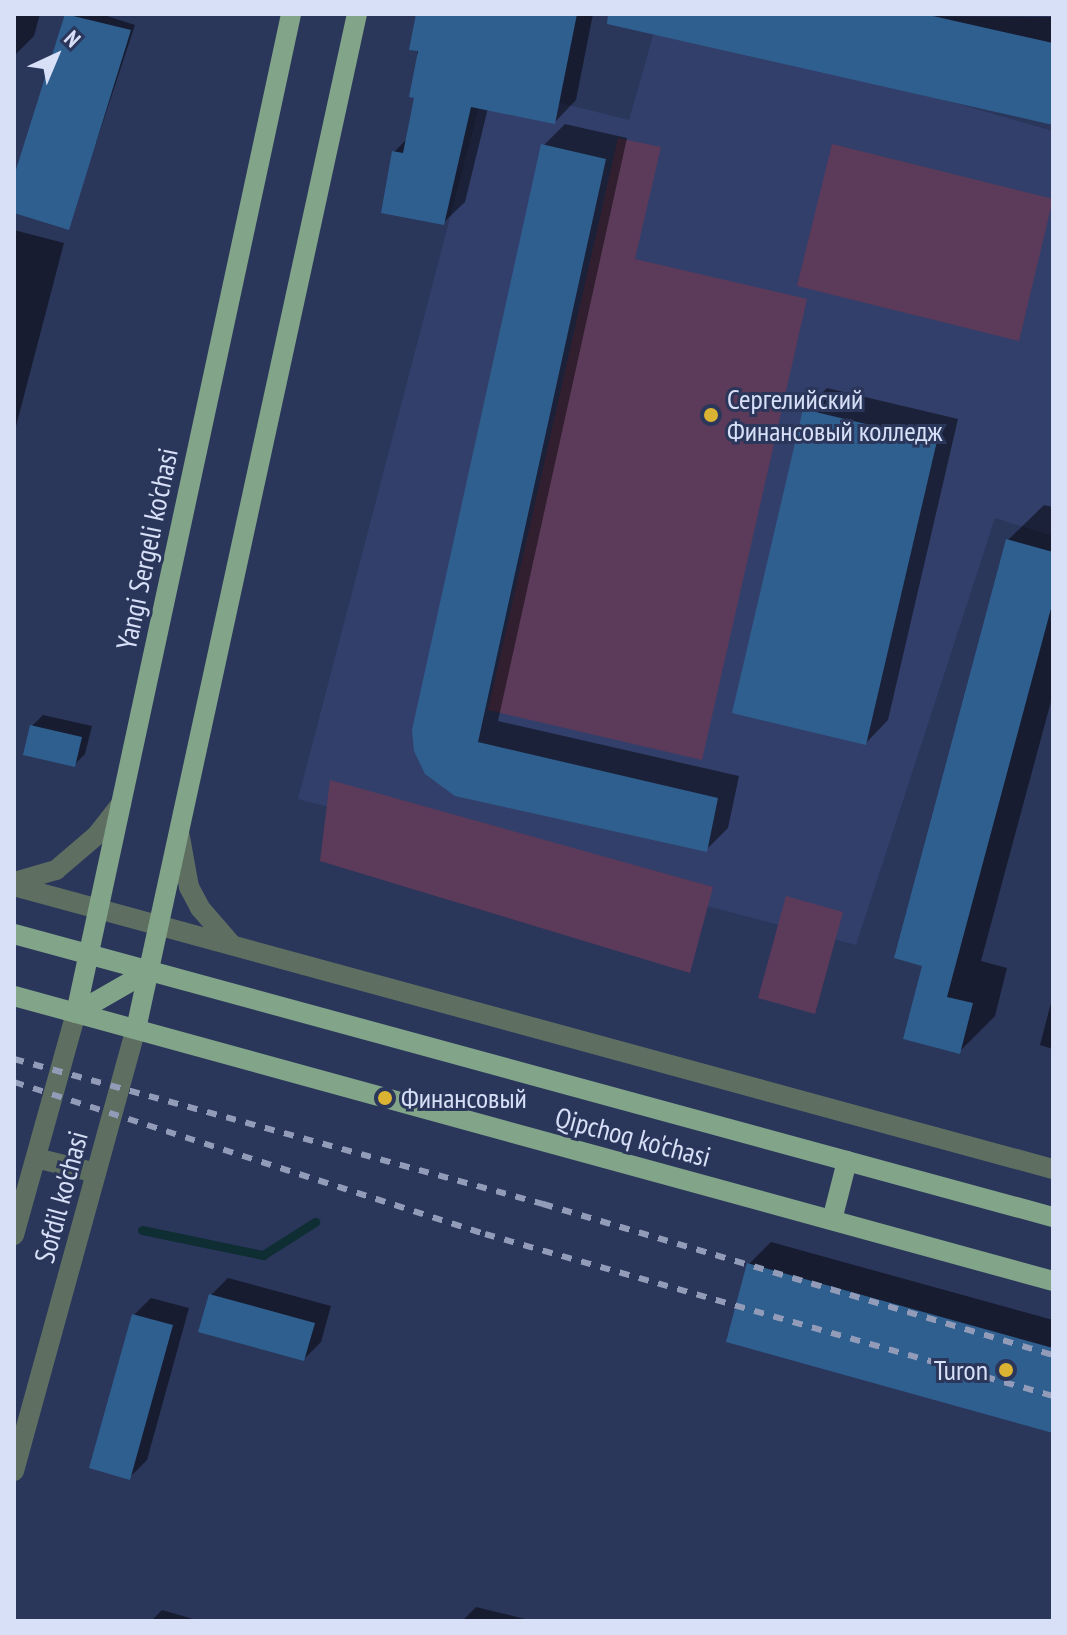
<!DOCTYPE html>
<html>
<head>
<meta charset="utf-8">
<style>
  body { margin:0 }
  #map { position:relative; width:1067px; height:1635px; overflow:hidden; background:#2b365b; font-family:"PT Sans Narrow",sans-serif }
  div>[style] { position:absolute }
  .built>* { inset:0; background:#333f6b }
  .green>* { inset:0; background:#5c3a59 }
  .shadow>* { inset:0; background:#0007 }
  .stream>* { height:9px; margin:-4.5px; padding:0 4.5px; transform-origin:4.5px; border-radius:4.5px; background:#0e2e33 }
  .building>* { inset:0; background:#2f5f8f }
  .minor>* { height:20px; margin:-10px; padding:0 10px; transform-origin:10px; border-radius:10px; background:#5e6f61 }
  .major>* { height:20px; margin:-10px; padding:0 10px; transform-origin:10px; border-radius:10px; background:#82a589 }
  .rail>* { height:6px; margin-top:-3px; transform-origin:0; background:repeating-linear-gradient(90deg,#929bb8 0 10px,transparent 0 20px) }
  .dots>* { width:22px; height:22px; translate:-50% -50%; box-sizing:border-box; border:4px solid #2b365b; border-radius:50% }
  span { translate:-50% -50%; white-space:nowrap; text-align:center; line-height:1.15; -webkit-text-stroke:6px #2b365b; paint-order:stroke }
  .poi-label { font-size:28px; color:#d8e0f8 }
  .left { translate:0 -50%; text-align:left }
  .right { translate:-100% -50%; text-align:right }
  .street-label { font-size:28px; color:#d8e0f8 }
  .frame { position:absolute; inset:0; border:16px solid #d8e0f8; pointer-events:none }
  .north { position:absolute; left:16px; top:16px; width:80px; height:80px; -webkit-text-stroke:6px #2b365b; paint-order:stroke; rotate:44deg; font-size:22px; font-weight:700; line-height:32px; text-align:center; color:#d8e0f8 }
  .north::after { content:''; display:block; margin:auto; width:28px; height:36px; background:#d8e0f8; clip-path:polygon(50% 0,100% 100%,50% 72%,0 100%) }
</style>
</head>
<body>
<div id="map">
  <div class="built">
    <div style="clip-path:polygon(658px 18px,1053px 131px,1053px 536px,995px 518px,856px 945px,298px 799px,485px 84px,629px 120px)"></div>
  </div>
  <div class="green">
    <div style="clip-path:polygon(618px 138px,661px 147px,635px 259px,807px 299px,702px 760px,488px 710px)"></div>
    <div style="clip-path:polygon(832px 144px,1053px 199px,1019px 341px,797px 286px)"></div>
    <div style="clip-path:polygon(330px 780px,713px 887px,690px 973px,320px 861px)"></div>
    <div style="clip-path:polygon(786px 896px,843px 912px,815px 1014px,758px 998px)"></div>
  </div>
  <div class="shadow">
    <div style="clip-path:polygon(14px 14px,40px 14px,34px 36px,14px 56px)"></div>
    <div style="clip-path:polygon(67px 14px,101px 14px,135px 25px,68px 228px,14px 211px,14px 182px)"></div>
    <div style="clip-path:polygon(418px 14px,593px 14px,576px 100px,555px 122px,488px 108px,465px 202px,443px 223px,394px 152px,408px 138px,416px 96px)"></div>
    <div style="clip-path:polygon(618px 14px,1053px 17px,1053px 123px)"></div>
    <div style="clip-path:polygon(565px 124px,627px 138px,498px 721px,739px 776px,728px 828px,706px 850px,458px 794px,543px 146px)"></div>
    <div style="clip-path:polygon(14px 230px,64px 243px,14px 434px)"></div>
    <div style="clip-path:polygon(827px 388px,958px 419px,888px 720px,866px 743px,804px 410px)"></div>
    <div style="clip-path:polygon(1044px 505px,1053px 507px,1053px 694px,981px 961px,1007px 968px,995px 1016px,960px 1051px,924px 964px,1008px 540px)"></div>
    <div style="clip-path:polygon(43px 715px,92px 726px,85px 754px,74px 765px,32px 726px)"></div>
    <div style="clip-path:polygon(1053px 995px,1053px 1049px,1040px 1045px)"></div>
    <div style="clip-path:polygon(771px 1242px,1053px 1320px,1053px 1431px,749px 1264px)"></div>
    <div style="clip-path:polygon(228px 1278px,331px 1306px,321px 1342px,304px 1359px,211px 1295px)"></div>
    <div style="clip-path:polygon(151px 1298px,189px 1308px,147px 1460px,130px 1477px,134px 1315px)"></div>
    <div style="clip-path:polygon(476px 1607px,533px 1621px,462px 1621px)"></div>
    <div style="clip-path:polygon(162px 1610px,200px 1621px,151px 1621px)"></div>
  </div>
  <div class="stream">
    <div style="left:142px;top:1230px;width:124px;rotate:11.7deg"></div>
    <div style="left:263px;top:1255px;width:62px;rotate:-32.4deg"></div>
  </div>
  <div class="building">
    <div style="clip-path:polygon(65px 14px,131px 30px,69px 230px,14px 213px,14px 176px)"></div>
    <div style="clip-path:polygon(416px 14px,577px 14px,555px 124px,471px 107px,444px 225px,381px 213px,392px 151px,403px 153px,414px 98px,409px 97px,418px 51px,409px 50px)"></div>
    <div style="clip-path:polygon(608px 14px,924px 14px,1053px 43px,1053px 125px,607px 24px)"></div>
    <div style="clip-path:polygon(541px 144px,606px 159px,478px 742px,718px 798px,707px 852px,455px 796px,425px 774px,414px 751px,412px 730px)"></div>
    <div style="clip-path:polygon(803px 409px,937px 441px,866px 745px,732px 713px)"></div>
    <div style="clip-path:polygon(1006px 539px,1053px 552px,1053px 601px,947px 997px,973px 1003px,960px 1054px,903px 1039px,922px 966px,894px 958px)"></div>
    <div style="clip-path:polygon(30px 725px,82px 737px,75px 767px,23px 755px)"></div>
    <div style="clip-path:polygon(747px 1263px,1053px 1348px,1053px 1433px,726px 1342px)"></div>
    <div style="clip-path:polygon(209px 1294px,315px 1323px,304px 1361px,198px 1332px)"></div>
    <div style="clip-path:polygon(132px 1314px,173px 1325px,130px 1480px,89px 1468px)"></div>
  </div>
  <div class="minor">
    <div style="left:180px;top:837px;width:51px;rotate:79.8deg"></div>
    <div style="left:189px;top:887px;width:24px;rotate:62deg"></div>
    <div style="left:200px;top:908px;width:49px;rotate:49.1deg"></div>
    <div style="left:14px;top:882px;width:44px;rotate:-15.9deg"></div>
    <div style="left:56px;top:870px;width:54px;rotate:-40.5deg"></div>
    <div style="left:97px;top:835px;width:39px;rotate:-52deg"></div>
    <div style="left:14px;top:886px;width:1077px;rotate:15.24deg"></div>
    <div style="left:36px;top:1158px;width:62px;rotate:14deg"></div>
    <div style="left:14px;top:1235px;width:230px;rotate:-74.4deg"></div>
    <div style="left:14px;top:1471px;width:459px;rotate:-74.6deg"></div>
  </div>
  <div class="major">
    <div style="left:14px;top:934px;width:1077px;rotate:15.24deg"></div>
    <div style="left:14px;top:996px;width:1077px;rotate:15.34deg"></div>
    <div style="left:76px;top:1013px;width:1022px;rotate:-77.85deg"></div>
    <div style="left:76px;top:1013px;width:84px;rotate:-29.9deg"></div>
    <div style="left:136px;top:1029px;width:1039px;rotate:-77.72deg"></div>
    <div style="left:832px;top:1220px;width:61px;rotate:-75.7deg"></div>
  </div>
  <div class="rail">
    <div style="left:14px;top:1059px;width:549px;rotate:15.33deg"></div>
    <div style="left:543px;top:1204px;width:532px;rotate:16.49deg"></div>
    <div style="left:14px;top:1082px;width:495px;rotate:17.9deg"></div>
    <div style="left:485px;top:1234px;width:591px;rotate:15.92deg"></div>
  </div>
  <div class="dots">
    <div style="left:711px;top:415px;background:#dab333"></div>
    <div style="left:385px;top:1098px;background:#dab333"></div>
    <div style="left:1006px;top:1370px;background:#dab333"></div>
  </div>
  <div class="poi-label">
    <span class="left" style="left:727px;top:415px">Сергелийский<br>Финансовый колледж</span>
    <span class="left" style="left:401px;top:1098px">Финансовый</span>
    <span class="right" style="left:988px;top:1370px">Turon</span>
  </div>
  <div class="street-label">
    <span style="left:147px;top:549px;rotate:-78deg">Yangi Sergeli ko'chasi</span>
    <span style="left:633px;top:1137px;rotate:15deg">Qipchoq ko'chasi</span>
    <span style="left:61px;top:1197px;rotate:-75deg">Sofdil ko'chasi</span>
  </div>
  <div class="frame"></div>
  <div class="north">N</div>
</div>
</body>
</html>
